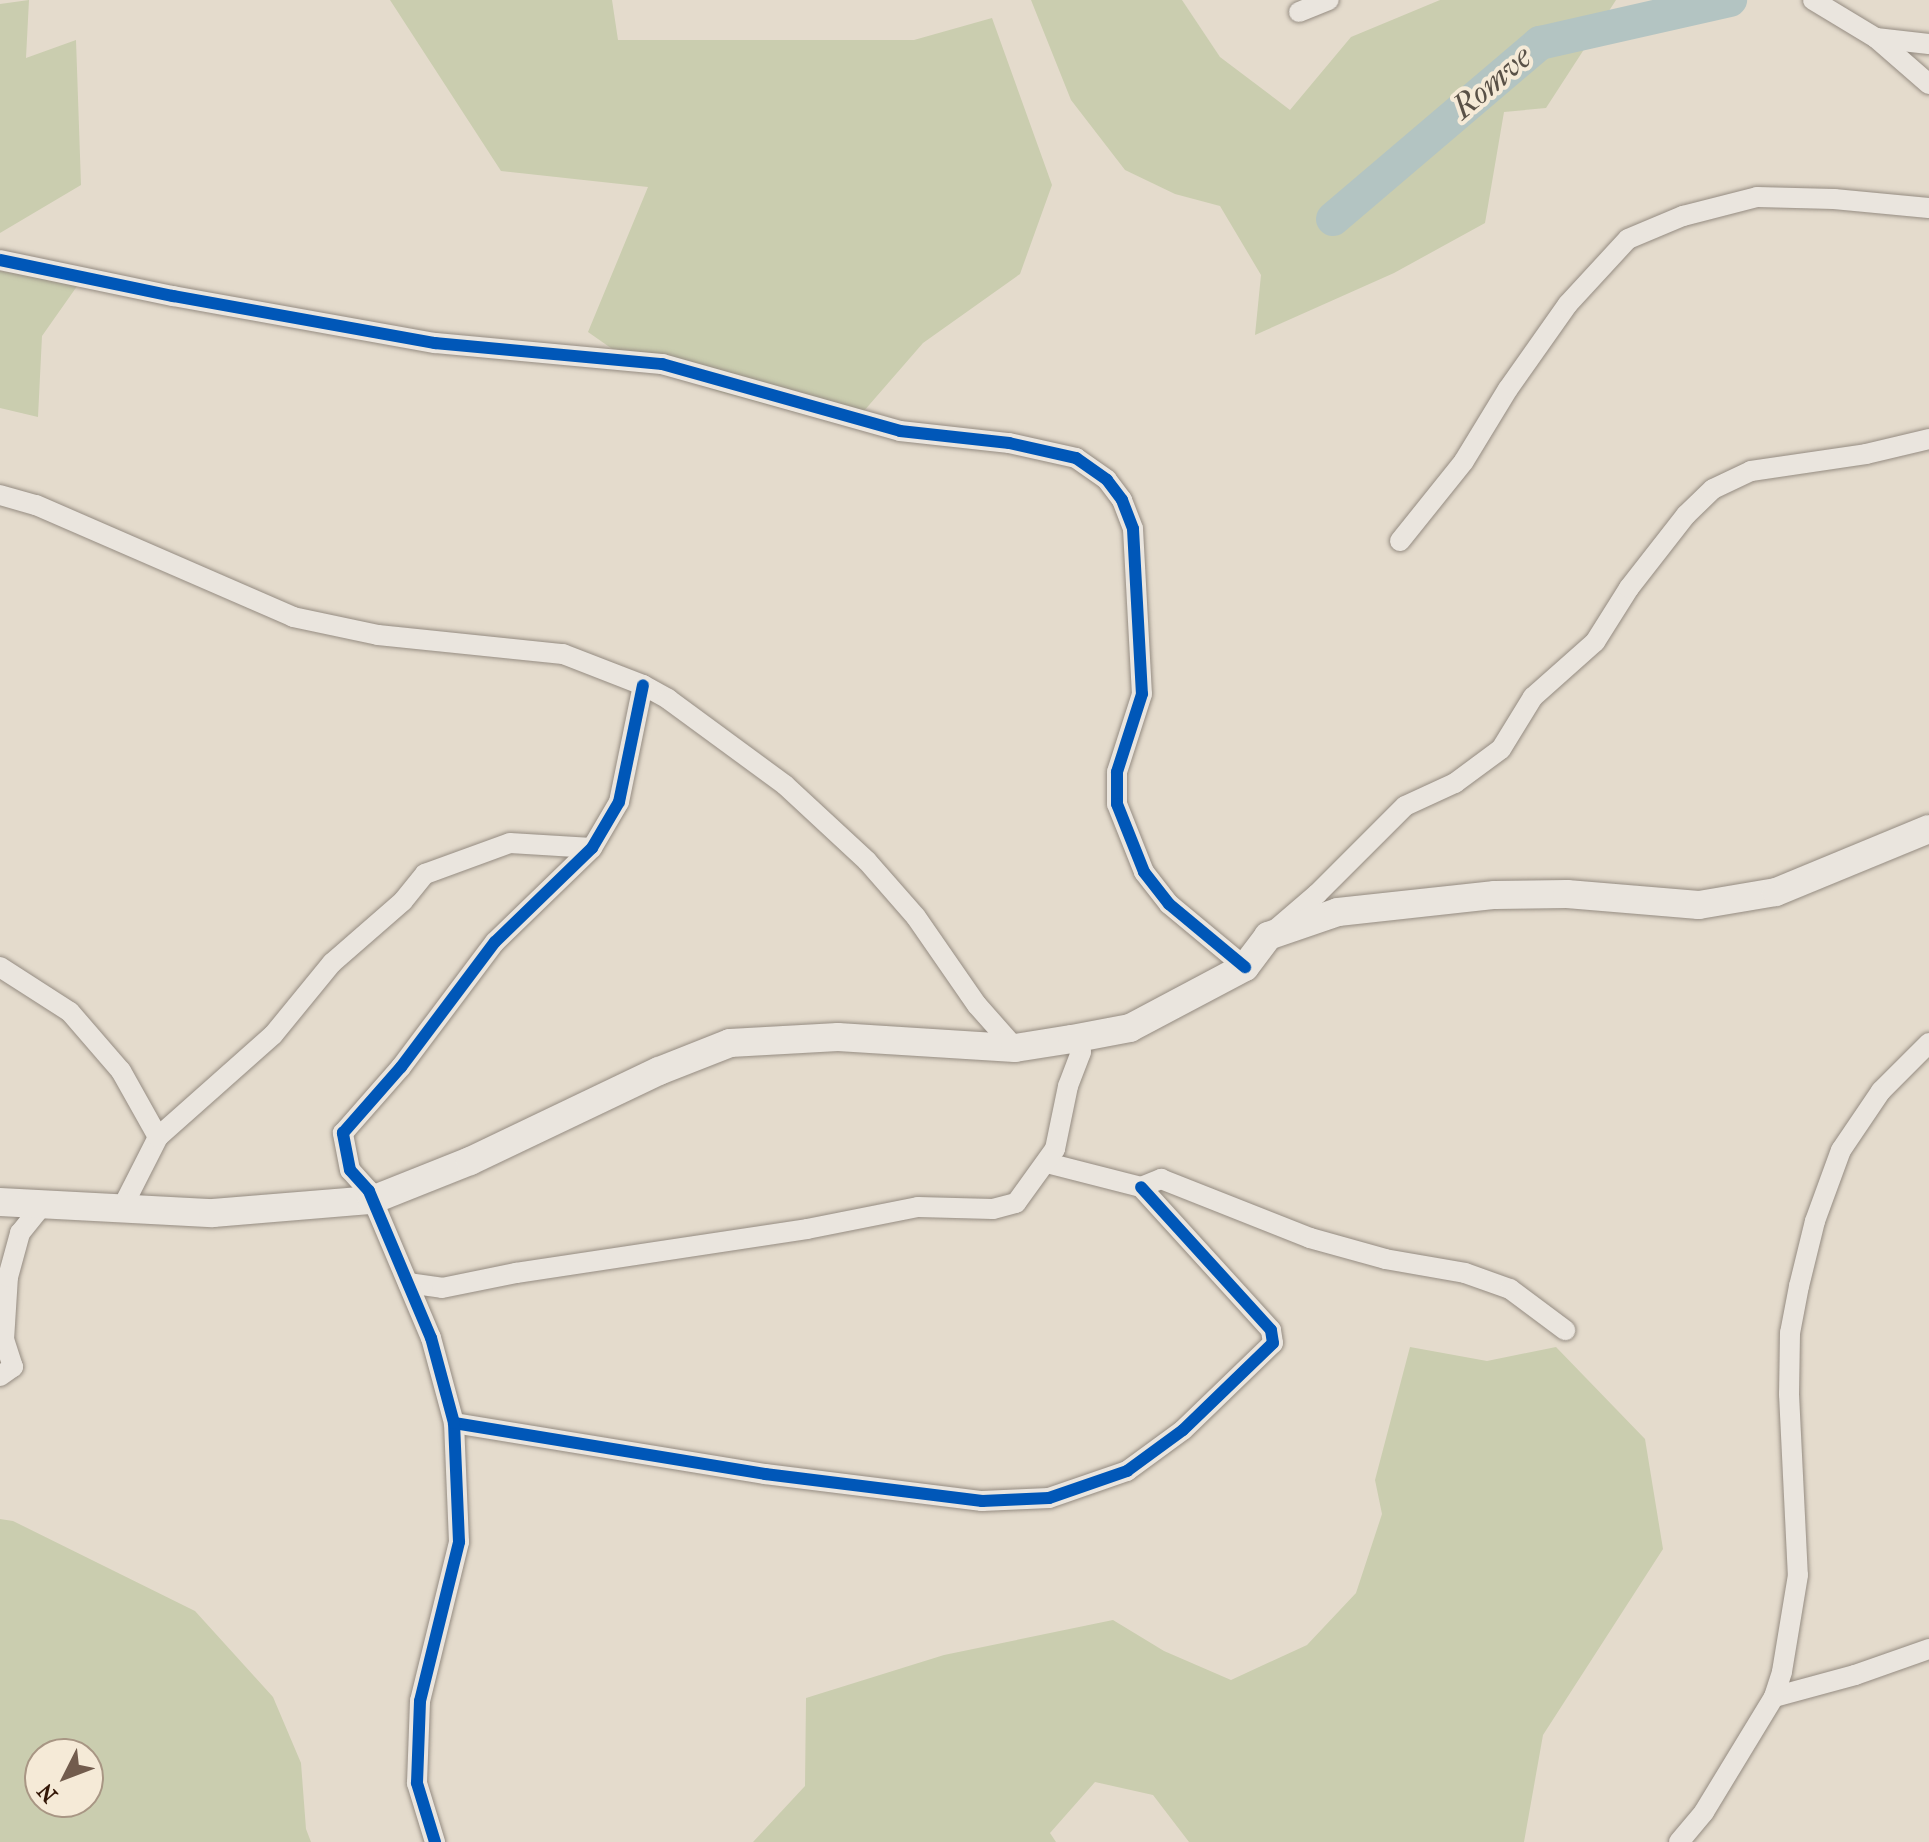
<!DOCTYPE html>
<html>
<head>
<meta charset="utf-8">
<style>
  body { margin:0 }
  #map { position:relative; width:1929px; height:1842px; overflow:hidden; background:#e4dbcc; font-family:"IM FELL French Canon",serif }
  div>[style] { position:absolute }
  .green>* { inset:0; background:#cacdaf }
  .river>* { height:34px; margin:-17px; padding:0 17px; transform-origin:17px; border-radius:17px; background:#b3c4c2 }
  .roads { filter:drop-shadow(0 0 2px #958c82) drop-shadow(0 0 2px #958c82) }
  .minor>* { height:20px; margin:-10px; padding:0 10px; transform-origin:10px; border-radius:10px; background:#eae5de }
  .secondary>* { height:28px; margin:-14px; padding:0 14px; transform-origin:14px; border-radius:14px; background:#eae5de }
  .cycleway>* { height:12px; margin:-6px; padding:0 6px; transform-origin:6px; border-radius:6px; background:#0057b8 }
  span { translate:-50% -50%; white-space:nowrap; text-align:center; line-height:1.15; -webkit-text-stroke:8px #f5ead7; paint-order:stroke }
  .water-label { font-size:32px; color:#595147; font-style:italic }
  .north { position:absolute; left:24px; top:1738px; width:80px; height:80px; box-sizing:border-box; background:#f5ead7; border:2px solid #a89684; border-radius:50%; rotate:228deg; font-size:22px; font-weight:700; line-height:32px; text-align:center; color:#341808 }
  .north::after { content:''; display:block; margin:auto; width:28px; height:36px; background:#725c4d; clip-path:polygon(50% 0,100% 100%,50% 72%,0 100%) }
</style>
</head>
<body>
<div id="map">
  <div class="green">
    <div style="clip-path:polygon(29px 0,26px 58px,76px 40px,81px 185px,0 233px,0 4px)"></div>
    <div style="clip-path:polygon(390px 0,612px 0,618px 40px,914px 40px,992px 18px,1052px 185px,1020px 274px,923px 343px,850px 427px,720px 392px,628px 360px,588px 332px,648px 187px,501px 171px)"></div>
    <div style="clip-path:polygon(1031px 0,1182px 0,1220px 57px,1290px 110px,1351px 37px,1440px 0,1616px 0,1546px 108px,1504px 112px,1485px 223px,1394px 273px,1255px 335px,1261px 275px,1220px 206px,1175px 194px,1125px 170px,1071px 100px)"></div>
    <div style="clip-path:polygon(0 271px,80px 282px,42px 336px,38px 417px,0 408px)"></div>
    <div style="clip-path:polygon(1410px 1347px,1487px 1361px,1556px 1347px,1645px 1439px,1663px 1549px,1543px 1735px,1524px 1842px,1189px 1842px,1153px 1795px,1095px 1782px,1050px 1833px,1056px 1842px,753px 1842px,805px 1786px,806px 1698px,944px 1655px,1113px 1620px,1164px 1651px,1231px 1680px,1307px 1645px,1356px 1593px,1382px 1514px,1375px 1480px)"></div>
    <div style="clip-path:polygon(evenodd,0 1519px,13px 1521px,195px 1611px,273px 1697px,301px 1763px,306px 1829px,311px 1842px,0 1842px,0 1519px,40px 1754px,88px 1754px,88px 1802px,40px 1802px,40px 1754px)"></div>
  </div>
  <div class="river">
    <div style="left:1333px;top:219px;width:272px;rotate:-40.4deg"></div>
    <div style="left:1540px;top:43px;width:195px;rotate:-12.8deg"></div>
  </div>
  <div class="roads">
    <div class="minor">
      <div style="left:1813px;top:0;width:74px;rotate:31.1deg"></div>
      <div style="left:1876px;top:38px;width:70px;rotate:41deg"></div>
      <div style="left:1299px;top:12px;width:32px;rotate:-22deg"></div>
      <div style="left:1876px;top:38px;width:53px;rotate:6.5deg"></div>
      <div style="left:0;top:260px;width:177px;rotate:11.8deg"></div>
      <div style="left:173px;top:296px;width:266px;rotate:10.2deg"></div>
      <div style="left:435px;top:343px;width:228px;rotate:5.3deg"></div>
      <div style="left:662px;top:364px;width:247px;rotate:15.7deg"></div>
      <div style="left:900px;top:431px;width:110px;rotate:6.3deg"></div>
      <div style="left:1009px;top:443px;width:69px;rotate:12.6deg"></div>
      <div style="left:1076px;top:458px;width:38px;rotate:35deg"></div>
      <div style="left:1107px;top:480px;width:25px;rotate:53deg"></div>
      <div style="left:1122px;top:500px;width:31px;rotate:69deg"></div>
      <div style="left:1133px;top:529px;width:165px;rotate:86.9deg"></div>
      <div style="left:1142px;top:694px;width:82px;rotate:107.8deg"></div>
      <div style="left:1117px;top:772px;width:32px;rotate:90deg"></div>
      <div style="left:1117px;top:804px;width:73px;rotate:68.3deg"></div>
      <div style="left:1144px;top:872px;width:41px;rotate:52deg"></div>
      <div style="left:1169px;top:904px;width:99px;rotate:39.7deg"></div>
      <div style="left:0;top:495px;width:37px;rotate:16deg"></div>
      <div style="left:36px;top:505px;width:280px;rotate:23.5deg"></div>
      <div style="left:293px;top:617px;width:87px;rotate:12deg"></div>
      <div style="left:378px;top:635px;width:186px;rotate:5.9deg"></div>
      <div style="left:563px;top:654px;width:86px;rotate:21.2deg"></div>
      <div style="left:643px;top:685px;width:29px;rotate:29deg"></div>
      <div style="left:668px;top:699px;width:145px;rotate:36.3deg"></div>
      <div style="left:785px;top:785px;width:112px;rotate:42.8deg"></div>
      <div style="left:867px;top:861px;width:74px;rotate:48.8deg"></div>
      <div style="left:916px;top:917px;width:107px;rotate:55.3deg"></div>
      <div style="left:977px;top:1005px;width:57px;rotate:48.5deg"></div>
      <div style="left:1400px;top:541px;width:102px;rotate:-51.3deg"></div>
      <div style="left:1464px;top:461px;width:84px;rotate:-58.6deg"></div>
      <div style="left:1508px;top:389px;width:104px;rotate:-54.8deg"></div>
      <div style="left:1568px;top:304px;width:88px;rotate:-47.3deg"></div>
      <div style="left:1628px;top:239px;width:60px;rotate:-22.7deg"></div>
      <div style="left:1683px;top:216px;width:76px;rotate:-14.4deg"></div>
      <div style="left:1757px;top:197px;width:77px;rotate:1.5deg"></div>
      <div style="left:1834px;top:199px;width:95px;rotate:5.4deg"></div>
      <div style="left:1276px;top:929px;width:54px;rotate:-40.5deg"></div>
      <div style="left:1317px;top:894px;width:124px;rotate:-45deg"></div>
      <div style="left:1405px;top:806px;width:55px;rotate:-24.7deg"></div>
      <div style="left:1455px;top:783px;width:57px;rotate:-36.5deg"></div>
      <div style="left:1501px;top:749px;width:61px;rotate:-58.4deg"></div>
      <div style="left:1533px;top:697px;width:83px;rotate:-41.6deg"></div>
      <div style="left:1595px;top:642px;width:64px;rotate:-57.8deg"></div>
      <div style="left:1629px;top:588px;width:93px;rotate:-52deg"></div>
      <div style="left:1686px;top:515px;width:37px;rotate:-44deg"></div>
      <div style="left:1713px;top:489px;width:42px;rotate:-25.3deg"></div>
      <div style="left:1751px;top:471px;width:116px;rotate:-8.4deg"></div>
      <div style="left:1866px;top:454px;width:65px;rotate:-13.4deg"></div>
      <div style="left:0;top:967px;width:83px;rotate:32.7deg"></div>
      <div style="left:70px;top:1012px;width:78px;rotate:49.2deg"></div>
      <div style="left:121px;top:1071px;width:76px;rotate:60.7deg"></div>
      <div style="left:1929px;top:1043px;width:68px;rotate:135deg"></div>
      <div style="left:1881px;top:1091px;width:71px;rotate:124.1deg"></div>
      <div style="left:1841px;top:1150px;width:76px;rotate:110.1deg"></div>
      <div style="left:1815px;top:1221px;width:67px;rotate:103.8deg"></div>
      <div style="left:1799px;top:1286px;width:48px;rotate:100.8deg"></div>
      <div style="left:1790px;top:1333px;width:61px;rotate:90.9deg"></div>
      <div style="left:1789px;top:1394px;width:181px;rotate:87.2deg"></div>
      <div style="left:1798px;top:1575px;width:98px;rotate:99.4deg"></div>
      <div style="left:1782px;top:1672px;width:26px;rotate:108deg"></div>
      <div style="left:1774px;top:1697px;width:84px;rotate:-15.2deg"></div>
      <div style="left:1855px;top:1675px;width:78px;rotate:-19.4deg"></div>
      <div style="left:1047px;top:1163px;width:97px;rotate:14.3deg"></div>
      <div style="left:1141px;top:1187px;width:22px;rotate:-22deg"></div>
      <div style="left:1161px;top:1179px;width:160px;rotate:21.6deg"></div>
      <div style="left:1310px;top:1238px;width:78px;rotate:15.6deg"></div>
      <div style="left:1385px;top:1259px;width:81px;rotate:9.9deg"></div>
      <div style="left:1465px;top:1273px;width:48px;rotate:19.6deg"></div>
      <div style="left:1510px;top:1289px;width:69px;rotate:36.7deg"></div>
      <div style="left:122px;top:1208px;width:80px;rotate:-63.1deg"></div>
      <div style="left:158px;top:1137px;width:154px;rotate:-41.6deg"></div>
      <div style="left:273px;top:1035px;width:93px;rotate:-50.7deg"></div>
      <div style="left:332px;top:963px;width:94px;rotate:-41.1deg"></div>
      <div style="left:403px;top:901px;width:35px;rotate:-51deg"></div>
      <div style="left:425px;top:874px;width:90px;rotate:-20deg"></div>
      <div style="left:510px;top:843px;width:82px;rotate:3.5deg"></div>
      <div style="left:408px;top:1283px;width:34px;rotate:8deg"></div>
      <div style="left:442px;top:1288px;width:76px;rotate:-11.5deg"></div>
      <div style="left:516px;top:1273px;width:294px;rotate:-8.6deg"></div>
      <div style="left:807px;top:1229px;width:113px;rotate:-11.2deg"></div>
      <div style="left:918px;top:1207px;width:75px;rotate:1.5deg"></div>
      <div style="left:993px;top:1209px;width:24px;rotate:-15deg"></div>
      <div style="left:1016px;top:1203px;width:67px;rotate:-54.2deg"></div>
      <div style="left:1055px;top:1149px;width:64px;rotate:-78.3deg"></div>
      <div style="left:1068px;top:1086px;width:36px;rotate:-69deg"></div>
      <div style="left:1081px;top:1052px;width:16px;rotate:-125deg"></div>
      <div style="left:0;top:1376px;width:16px;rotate:-35deg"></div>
      <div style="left:13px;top:1367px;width:28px;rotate:-108deg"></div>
      <div style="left:4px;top:1340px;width:63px;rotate:-86.4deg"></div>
      <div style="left:8px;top:1277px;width:46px;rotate:-74.7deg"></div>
      <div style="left:20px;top:1233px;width:35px;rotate:-51deg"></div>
      <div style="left:454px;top:1423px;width:315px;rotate:9.3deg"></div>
      <div style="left:765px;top:1474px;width:219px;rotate:7.1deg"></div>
      <div style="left:982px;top:1501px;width:67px;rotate:-2.6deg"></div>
      <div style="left:1049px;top:1498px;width:83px;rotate:-19.1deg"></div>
      <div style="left:1127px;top:1471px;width:69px;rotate:-36.2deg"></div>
      <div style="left:1183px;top:1430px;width:125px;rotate:-44deg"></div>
      <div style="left:1273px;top:1343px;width:13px;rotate:-99deg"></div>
      <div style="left:1271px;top:1330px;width:193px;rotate:-132.3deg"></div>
      <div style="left:435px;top:1842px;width:62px;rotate:-107deg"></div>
      <div style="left:417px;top:1783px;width:82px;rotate:-87.9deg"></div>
      <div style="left:420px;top:1701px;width:164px;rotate:-76.2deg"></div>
      <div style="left:459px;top:1542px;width:119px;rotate:-92.4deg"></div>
      <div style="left:454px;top:1423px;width:88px;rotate:-105.1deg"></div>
      <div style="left:431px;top:1338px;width:160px;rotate:-112.9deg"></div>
      <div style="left:369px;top:1191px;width:28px;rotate:-132deg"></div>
      <div style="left:350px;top:1170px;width:38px;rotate:-101deg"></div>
      <div style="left:343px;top:1133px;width:88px;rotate:-48.7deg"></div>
      <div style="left:401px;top:1067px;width:156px;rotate:-53.1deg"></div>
      <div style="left:495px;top:942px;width:135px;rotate:-44.1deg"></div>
      <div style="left:592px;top:848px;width:53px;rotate:-59.6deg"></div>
      <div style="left:619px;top:802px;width:119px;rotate:-78.4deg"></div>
      <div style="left:1679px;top:1842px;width:39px;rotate:-50deg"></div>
      <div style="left:1704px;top:1812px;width:135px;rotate:-58.7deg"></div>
    </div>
    <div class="secondary">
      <div style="left:0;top:1202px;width:213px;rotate:3deg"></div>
      <div style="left:213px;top:1213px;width:160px;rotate:-4.7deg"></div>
      <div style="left:372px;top:1200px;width:105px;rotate:-21.7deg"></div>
      <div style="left:470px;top:1161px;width:209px;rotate:-25.5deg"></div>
      <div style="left:659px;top:1071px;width:76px;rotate:-21.5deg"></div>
      <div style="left:730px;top:1043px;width:108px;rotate:-3.2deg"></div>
      <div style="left:838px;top:1037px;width:177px;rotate:3.6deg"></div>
      <div style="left:1015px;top:1048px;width:58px;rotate:-9deg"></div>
      <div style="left:1072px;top:1039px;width:59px;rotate:-10.7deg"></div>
      <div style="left:1130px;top:1028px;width:130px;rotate:-27.9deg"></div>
      <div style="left:1245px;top:967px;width:39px;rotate:-53deg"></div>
      <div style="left:1268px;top:936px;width:74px;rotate:-18.9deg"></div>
      <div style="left:1338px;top:912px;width:158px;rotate:-6.2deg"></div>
      <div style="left:1495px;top:895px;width:72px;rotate:-0.8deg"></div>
      <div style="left:1567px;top:894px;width:132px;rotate:4.8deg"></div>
      <div style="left:1699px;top:905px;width:78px;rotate:-9.6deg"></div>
      <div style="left:1776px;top:892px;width:165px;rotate:-22.4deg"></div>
    </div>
  </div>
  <div class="cycleway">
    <div style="left:0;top:260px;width:177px;rotate:11.8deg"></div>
    <div style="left:173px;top:296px;width:266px;rotate:10.2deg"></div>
    <div style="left:435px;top:343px;width:228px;rotate:5.3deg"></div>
    <div style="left:662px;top:364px;width:247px;rotate:15.7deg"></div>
    <div style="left:900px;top:431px;width:110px;rotate:6.3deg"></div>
    <div style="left:1009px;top:443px;width:69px;rotate:12.6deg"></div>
    <div style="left:1076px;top:458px;width:38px;rotate:35deg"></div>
    <div style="left:1107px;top:480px;width:25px;rotate:53deg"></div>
    <div style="left:1122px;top:500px;width:31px;rotate:69deg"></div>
    <div style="left:1133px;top:529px;width:165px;rotate:86.9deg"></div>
    <div style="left:1142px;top:694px;width:82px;rotate:107.8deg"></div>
    <div style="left:1117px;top:772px;width:32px;rotate:90deg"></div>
    <div style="left:1117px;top:804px;width:73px;rotate:68.3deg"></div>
    <div style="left:1144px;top:872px;width:41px;rotate:52deg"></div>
    <div style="left:1169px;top:904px;width:99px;rotate:39.7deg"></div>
    <div style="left:454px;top:1423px;width:315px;rotate:9.3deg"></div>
    <div style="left:765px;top:1474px;width:219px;rotate:7.1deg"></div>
    <div style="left:982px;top:1501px;width:67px;rotate:-2.6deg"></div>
    <div style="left:1049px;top:1498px;width:83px;rotate:-19.1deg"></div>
    <div style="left:1127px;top:1471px;width:69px;rotate:-36.2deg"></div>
    <div style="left:1183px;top:1430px;width:125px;rotate:-44deg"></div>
    <div style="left:1273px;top:1343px;width:13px;rotate:-99deg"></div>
    <div style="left:1271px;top:1330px;width:193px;rotate:-132.3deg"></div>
    <div style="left:435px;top:1842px;width:62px;rotate:-107deg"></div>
    <div style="left:417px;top:1783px;width:82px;rotate:-87.9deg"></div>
    <div style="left:420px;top:1701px;width:164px;rotate:-76.2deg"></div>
    <div style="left:459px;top:1542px;width:119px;rotate:-92.4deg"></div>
    <div style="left:454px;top:1423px;width:88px;rotate:-105.1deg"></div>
    <div style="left:431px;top:1338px;width:160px;rotate:-112.9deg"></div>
    <div style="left:369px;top:1191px;width:28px;rotate:-132deg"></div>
    <div style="left:350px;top:1170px;width:38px;rotate:-101deg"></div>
    <div style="left:343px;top:1133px;width:88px;rotate:-48.7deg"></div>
    <div style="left:401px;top:1067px;width:156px;rotate:-53.1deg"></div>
    <div style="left:495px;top:942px;width:135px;rotate:-44.1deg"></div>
    <div style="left:592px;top:848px;width:53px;rotate:-59.6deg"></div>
    <div style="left:619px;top:802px;width:119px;rotate:-78.4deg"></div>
  </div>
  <div class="water-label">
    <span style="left:1492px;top:83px;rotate:-40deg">Romve</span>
  </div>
  <div class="north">N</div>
</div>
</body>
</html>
